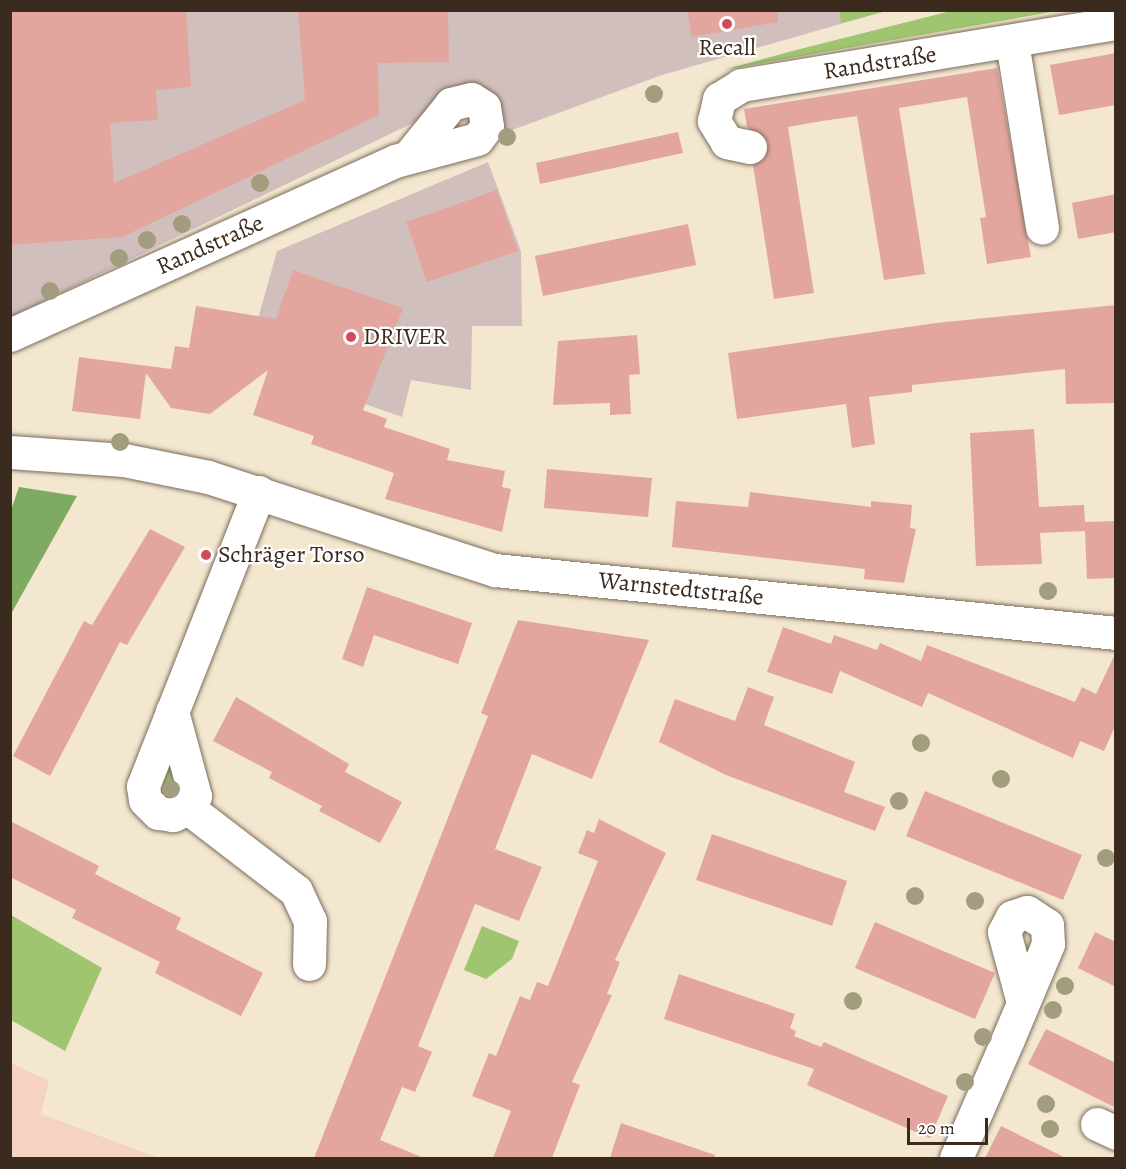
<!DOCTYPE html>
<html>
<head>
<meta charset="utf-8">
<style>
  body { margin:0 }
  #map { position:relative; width:1126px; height:1169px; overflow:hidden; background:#f4e7d0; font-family:Alegreya,serif }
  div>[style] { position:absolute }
  .built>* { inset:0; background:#f6d2c3 }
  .industrial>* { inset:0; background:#d1bfbd }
  .green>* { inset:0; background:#9fc570 }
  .forest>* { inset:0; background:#7faa62 }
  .building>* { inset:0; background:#e3a69f }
  .roads { filter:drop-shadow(0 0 2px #7c6c5c) drop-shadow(0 0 2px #7c6c5c) }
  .minor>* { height:33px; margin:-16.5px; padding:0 16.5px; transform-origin:16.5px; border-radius:16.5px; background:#fff }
  .trees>* { width:18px; height:18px; margin:-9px; border-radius:50%; background:#a29d7e }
  .dots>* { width:16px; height:16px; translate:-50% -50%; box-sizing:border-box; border:3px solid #fff; border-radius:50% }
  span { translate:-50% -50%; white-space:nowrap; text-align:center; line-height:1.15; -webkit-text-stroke:4.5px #fff; paint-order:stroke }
  .poi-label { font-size:24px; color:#3b2a1e }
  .left { translate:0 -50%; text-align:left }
  .street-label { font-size:24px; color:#3b2a1e }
  .frame { position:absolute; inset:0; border:12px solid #3b2a1e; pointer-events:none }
  .scale { position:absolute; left:907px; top:1118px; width:81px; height:27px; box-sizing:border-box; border:3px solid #3b2a1e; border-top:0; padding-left:8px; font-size:18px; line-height:21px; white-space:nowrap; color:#3b2a1e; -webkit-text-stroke:4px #fff; paint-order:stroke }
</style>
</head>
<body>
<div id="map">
  <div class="built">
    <div style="clip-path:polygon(11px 1063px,49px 1081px,41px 1114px,159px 1158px,11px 1158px)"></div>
  </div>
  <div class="industrial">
    <div style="clip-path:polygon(11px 11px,886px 11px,662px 75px,501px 134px,500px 104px,477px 85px,448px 89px,417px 121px,11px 317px)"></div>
    <div style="clip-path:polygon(488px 162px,521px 251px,522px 326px,472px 326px,471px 390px,411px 380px,402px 417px,365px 404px,252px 340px,277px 251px)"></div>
  </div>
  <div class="green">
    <div style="clip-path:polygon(839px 10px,886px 10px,886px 11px,841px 23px)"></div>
    <div style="clip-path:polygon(951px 11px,1057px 11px,723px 70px,800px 49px)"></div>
    <div style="clip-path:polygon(169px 755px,182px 785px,174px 802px,157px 795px)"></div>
    <div style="clip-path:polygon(11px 915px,102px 968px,65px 1051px,11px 1020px)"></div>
    <div style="clip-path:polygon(482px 926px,519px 941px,512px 959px,486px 979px,464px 970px)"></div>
  </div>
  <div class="forest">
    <div style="clip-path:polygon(19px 487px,77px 496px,11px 614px,11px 510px)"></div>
  </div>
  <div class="building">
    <div style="clip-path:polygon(10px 10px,186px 10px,191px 87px,156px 90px,158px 120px,110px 123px,114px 183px,305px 100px,298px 10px,448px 10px,449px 62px,378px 63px,379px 115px,122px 237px,10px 245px)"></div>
    <div style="clip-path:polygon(687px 10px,777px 10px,778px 22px,692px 37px)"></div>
    <div style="clip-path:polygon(1116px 53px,1116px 105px,1059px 115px,1050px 65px)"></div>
    <div style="clip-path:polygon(997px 68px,1031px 257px,987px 264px,980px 218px,986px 217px,967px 97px,899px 108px,925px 274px,884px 280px,857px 116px,822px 121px,788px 127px,814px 293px,774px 299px,753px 165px,764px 159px,768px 142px,747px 127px,744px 109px)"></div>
    <div style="clip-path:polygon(678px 132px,683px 153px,540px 184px,536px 163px)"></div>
    <div style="clip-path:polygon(497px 190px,518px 251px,427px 282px,406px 222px)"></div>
    <div style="clip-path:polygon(1116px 194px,1116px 232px,1078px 239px,1072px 203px)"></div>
    <div style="clip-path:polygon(688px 224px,696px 265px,543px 296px,535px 256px)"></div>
    <div style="clip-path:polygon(293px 270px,403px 308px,363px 410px,387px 419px,384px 427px,450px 449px,447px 460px,505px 471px,502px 487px,511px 489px,502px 532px,385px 499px,394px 473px,311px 444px,314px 436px,253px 415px,268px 370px,210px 414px,171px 408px,146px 373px,140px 419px,72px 411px,79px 357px,171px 369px,175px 346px,189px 348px,196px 306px,276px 319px)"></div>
    <div style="clip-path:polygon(1116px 305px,1116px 403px,1066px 404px,1065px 369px,912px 385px,912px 392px,869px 397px,875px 444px,852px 448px,846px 404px,737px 419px,728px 353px,936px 323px)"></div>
    <div style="clip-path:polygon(637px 335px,640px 374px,629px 375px,631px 414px,610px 415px,610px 403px,553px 405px,558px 341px)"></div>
    <div style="clip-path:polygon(1034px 429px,1039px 507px,1084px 505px,1085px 522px,1116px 521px,1116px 578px,1087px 579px,1085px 531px,1040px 533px,1042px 564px,976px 566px,970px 433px)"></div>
    <div style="clip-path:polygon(547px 469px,652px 478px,648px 517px,544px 508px)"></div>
    <div style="clip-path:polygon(750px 492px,871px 507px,871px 501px,912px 505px,910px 528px,916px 529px,904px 583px,864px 579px,865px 569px,672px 547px,676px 501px,748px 507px)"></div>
    <div style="clip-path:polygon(150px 529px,185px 547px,127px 645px,120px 642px,50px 776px,13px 756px,84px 621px,92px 625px)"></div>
    <div style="clip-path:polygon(367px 587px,472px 623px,458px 664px,374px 635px,363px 667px,342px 659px)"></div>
    <div style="clip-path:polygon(518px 620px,649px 640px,592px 779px,532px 754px,495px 849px,542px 867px,519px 921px,475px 904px,418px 1046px,432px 1052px,415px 1092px,402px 1087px,380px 1140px,424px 1158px,314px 1158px,488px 716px,481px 713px)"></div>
    <div style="clip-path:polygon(783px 627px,831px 644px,834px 635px,877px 650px,880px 643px,921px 661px,927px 645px,1075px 702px,1082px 687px,1096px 694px,1116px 652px,1116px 724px,1104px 751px,1080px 741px,1073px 758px,928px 693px,922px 707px,840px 671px,832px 694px,767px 672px)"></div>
    <div style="clip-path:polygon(748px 687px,774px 697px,764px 725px,855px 762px,844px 792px,885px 807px,875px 831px,726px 775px,659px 742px,675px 699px,735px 721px)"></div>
    <div style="clip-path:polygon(236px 697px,349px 764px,345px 772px,402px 802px,380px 843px,319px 811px,322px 806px,269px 778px,272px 772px,213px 741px)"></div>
    <div style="clip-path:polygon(925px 791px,1082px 855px,1063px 900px,906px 836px)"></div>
    <div style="clip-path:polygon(599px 819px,666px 853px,615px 960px,620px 962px,607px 994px,612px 995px,572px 1082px,580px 1085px,552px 1158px,493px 1158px,511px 1111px,472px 1096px,489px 1053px,496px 1056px,520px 996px,530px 1000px,537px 982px,548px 986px,598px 861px,578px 853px,587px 830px,594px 833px)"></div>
    <div style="clip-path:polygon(10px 821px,99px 866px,95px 874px,181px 918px,176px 929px,263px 973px,241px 1016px,155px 973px,160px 962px,72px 918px,76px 910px,10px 877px)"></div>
    <div style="clip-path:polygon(712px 834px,847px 881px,832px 926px,696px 880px)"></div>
    <div style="clip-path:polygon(875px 922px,995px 973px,975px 1019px,855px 968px)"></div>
    <div style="clip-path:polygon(1095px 932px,1116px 942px,1116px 987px,1078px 968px)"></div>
    <div style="clip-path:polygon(679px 974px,795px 1014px,790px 1028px,796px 1031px,794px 1036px,821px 1047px,824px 1042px,948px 1096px,930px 1138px,807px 1085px,814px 1069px,664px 1019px)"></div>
    <div style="clip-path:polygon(1046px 1029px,1116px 1063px,1116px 1108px,1028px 1064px)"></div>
    <div style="clip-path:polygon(621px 1123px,715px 1155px,714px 1158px,610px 1158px)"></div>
    <div style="clip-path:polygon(1001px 1126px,1066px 1158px,985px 1158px)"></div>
  </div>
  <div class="roads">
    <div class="minor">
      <div style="left:1012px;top:42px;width:188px;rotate:80.8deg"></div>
      <div style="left:750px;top:147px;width:24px;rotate:-168deg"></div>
      <div style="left:727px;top:142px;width:25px;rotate:-122deg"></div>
      <div style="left:714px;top:121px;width:23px;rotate:-77deg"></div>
      <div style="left:719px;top:99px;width:26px;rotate:-32deg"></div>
      <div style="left:741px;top:85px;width:380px;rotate:-9.4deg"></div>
      <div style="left:10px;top:335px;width:422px;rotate:-24.3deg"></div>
      <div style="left:395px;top:161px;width:85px;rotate:-15deg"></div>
      <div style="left:477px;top:139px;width:16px;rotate:-52deg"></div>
      <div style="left:487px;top:126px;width:19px;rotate:-99deg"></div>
      <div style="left:484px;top:107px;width:15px;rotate:-148deg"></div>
      <div style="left:471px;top:99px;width:21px;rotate:166deg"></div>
      <div style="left:451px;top:104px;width:67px;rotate:128.9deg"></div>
      <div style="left:10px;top:452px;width:114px;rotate:4deg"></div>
      <div style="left:124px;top:460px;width:86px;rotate:11.4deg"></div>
      <div style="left:208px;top:477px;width:302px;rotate:18deg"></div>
      <div style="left:495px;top:570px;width:624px;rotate:5.79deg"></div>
      <div style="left:172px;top:711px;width:88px;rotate:74.9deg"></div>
      <div style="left:195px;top:796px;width:14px;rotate:120deg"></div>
      <div style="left:188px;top:808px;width:17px;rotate:155deg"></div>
      <div style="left:173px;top:815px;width:15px;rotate:-172deg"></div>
      <div style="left:158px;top:813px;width:18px;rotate:-135deg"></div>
      <div style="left:145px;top:800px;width:14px;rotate:-98deg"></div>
      <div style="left:143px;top:786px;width:316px;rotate:-68.5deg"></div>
      <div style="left:188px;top:808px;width:136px;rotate:37.5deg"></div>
      <div style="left:296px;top:891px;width:33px;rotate:65deg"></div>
      <div style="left:310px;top:921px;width:43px;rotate:91.3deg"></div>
      <div style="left:1097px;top:1124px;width:21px;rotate:25deg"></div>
      <div style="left:956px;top:1158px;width:130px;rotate:-66.4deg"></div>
      <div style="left:1008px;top:1039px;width:103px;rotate:-67.2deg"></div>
      <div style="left:1048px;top:944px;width:19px;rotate:-93deg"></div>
      <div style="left:1047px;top:925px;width:24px;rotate:-147deg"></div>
      <div style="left:1027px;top:912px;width:16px;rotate:162deg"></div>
      <div style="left:1012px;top:917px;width:17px;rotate:118deg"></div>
      <div style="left:1004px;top:932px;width:73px;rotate:75deg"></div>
    </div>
  </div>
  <div class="trees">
    <div style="left:654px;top:94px"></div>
    <div style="left:507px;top:137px"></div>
    <div style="left:260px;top:183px"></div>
    <div style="left:182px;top:224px"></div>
    <div style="left:147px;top:240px"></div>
    <div style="left:119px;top:258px"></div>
    <div style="left:50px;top:291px"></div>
    <div style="left:120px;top:442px"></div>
    <div style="left:1048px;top:591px"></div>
    <div style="left:921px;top:743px"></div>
    <div style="left:1001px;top:779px"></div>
    <div style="left:171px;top:789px"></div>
    <div style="left:899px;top:801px"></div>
    <div style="left:1106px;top:858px"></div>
    <div style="left:915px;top:896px"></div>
    <div style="left:975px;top:901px"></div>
    <div style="left:1065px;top:986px"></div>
    <div style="left:853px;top:1001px"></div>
    <div style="left:1053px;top:1010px"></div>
    <div style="left:983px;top:1037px"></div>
    <div style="left:965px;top:1082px"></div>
    <div style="left:1046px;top:1104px"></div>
    <div style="left:1050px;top:1129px"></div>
  </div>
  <div class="dots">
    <div style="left:727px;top:24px;background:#d1495b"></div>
    <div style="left:351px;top:337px;background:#d1495b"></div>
    <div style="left:206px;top:555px;background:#d1495b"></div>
  </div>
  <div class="poi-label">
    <span style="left:727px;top:48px">Recall</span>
    <span class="left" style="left:363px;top:337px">DRIVER</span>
    <span class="left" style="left:218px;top:555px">Schräger Torso</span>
  </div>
  <div class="street-label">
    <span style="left:880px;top:63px;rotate:-9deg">Randstraße</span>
    <span style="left:210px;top:245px;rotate:-24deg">Randstraße</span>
    <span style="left:681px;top:589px;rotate:6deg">Warnstedtstraße</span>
  </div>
  <div class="frame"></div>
  <div class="scale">20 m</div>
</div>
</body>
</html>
